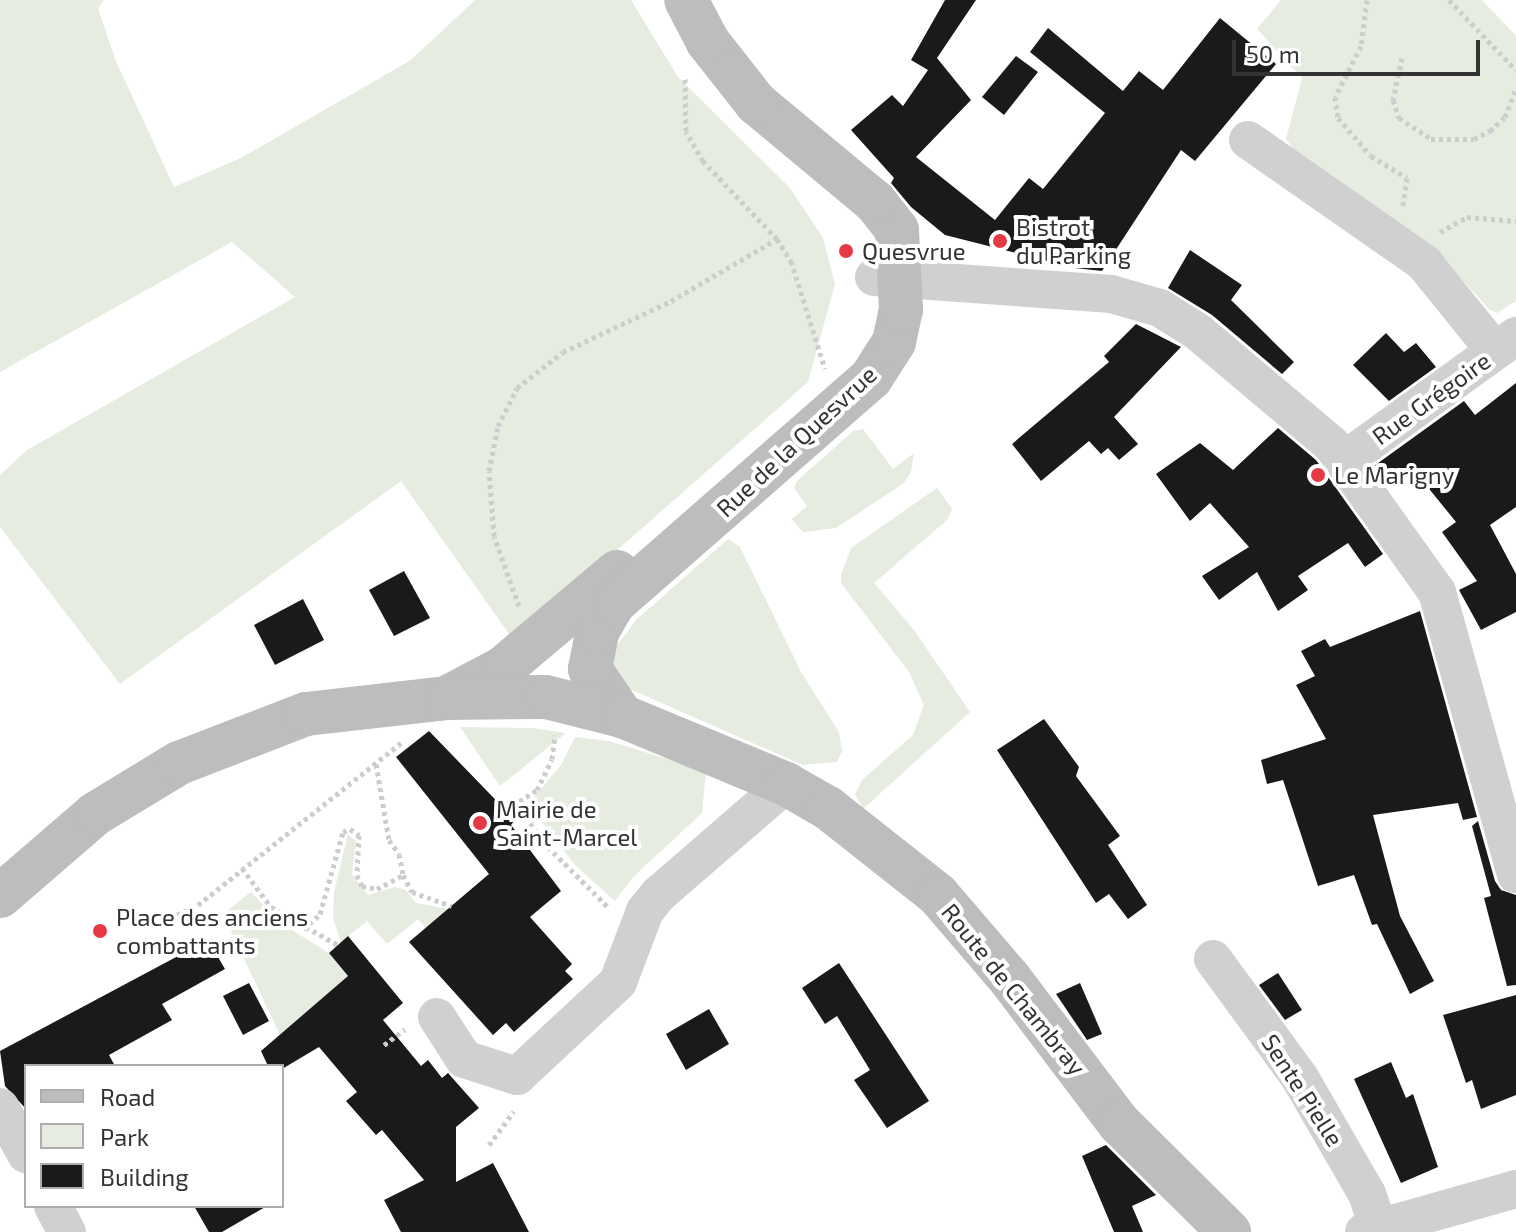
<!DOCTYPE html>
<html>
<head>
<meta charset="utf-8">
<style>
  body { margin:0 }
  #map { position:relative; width:1516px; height:1232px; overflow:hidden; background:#fff; font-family:"Exo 2",sans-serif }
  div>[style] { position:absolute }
  .green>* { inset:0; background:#e6ecdf }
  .building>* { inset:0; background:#1a1a1a }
  .path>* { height:5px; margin-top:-2.5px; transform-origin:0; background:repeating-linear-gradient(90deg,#cdcdcd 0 4px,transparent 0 8px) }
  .street>* { height:38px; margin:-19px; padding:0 19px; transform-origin:19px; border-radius:19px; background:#d0d0d0 }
  .secondary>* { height:44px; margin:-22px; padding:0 22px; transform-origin:22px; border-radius:22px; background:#bdbdbd }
  .dots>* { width:22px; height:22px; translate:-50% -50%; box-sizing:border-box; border:4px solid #fff; border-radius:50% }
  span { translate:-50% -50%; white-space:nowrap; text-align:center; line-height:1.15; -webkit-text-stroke:8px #fff; paint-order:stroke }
  .poi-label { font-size:24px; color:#333 }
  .left { translate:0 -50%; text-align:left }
  .street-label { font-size:24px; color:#333 }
  .legend { position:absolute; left:24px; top:1064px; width:260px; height:144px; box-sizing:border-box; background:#fff; border:2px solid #adadad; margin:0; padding:10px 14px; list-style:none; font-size:24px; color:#333 }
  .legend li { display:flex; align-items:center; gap:16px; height:40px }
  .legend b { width:40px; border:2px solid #adadad }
  .scale { position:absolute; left:1232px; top:40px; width:248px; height:36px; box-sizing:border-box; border:4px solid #333; border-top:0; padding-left:10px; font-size:24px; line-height:28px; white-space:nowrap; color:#333; -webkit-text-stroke:6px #fff; paint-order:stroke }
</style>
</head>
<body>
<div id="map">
  <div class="green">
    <div style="clip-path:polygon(0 0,104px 0,98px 8px,115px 59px,174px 187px,241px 158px,411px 60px,475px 0,631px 0,678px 77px,790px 188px,823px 238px,835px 284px,808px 382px,514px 641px,401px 481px,120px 684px,0 527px,0 475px,27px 450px,295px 297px,232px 242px,0 372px)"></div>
    <div style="clip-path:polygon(1281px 0,1482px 0,1516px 36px,1516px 301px,1497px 313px,1489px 309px,1444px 260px,1296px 153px,1286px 139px,1302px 78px,1257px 29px)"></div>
    <div style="clip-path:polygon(863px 429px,893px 469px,914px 453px,911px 472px,904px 483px,836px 528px,803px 532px,792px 519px,807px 506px,794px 488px,797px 481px,853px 431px)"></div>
    <div style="clip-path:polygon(937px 488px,952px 509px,947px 520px,874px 583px,914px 630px,970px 712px,863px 809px,855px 794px,862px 780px,913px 735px,924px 705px,909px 672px,841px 583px,841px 575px,851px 548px)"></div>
    <div style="clip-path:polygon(728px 539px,740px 547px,801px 672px,839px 732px,842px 751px,837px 762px,803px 765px,625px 687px,611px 669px,612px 652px,636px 620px)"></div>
    <div style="clip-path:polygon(460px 727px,532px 728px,566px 733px,500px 786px)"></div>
    <div style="clip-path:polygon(575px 737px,609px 741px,706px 771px,702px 813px,633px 877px,615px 901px,575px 865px,528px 804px,561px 765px)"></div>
    <div style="clip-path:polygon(348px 834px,356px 841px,352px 874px,368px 895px,395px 887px,406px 890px,416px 903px,448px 909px,426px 928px,418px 919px,387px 944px,367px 921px,341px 942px,333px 918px,334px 892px)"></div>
    <div style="clip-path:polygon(251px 892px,279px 922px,329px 953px,348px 977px,280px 1035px,223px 914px)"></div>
  </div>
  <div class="building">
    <div style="clip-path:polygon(945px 0,976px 0,937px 58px,971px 100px,916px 157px,995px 220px,1029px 178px,1043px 189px,1105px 113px,1030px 52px,1048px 28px,1123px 91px,1139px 71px,1163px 90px,1220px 18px,1276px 64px,1195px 161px,1181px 150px,1102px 271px,1075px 268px,945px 235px,911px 207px,891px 183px,894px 178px,851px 130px,892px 95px,903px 106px,928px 70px,911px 60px)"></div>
    <div style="clip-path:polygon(1016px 56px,1038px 72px,1004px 115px,982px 97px)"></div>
    <div style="clip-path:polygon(1190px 250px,1242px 285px,1231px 300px,1294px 362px,1282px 374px,1212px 315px,1168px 288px)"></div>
    <div style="clip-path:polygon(1136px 324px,1181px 347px,1114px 417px,1138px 444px,1119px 460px,1108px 448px,1101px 454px,1089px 441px,1041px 481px,1012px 444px,1109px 362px,1104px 356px)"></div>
    <div style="clip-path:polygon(1386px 333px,1404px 352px,1416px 343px,1436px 367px,1389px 401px,1353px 365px)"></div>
    <div style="clip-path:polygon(1516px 383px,1516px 507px,1490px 525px,1516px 574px,1516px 612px,1481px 630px,1459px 590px,1477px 581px,1442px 532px,1456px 522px,1413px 469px,1389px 487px,1374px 466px,1464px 401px,1475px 415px)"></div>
    <div style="clip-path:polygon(1278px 428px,1316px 460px,1383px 554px,1365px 567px,1348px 543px,1298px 576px,1308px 590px,1278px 611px,1257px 572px,1219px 600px,1202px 576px,1249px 547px,1210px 503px,1190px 521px,1156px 474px,1200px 443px,1233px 470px)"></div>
    <div style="clip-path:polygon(404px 571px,430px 618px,394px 636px,369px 590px)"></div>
    <div style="clip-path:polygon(303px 599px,324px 640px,275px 665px,254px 625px)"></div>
    <div style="clip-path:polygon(1420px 611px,1477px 817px,1463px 820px,1458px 803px,1373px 815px,1400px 916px,1434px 981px,1410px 994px,1377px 924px,1372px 925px,1354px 875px,1318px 886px,1283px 780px,1267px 784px,1261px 760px,1326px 739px,1296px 685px,1315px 676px,1301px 651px,1325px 639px,1330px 647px)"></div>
    <div style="clip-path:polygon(1044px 719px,1079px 767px,1076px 776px,1120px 836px,1108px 845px,1147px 905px,1128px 919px,1109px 894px,1096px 903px,997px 750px)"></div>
    <div style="clip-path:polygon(429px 731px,515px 820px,511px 825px,561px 891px,530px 917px,572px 964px,565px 971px,573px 979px,514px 1032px,506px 1023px,493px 1035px,409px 942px,489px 874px,396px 757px)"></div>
    <div style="clip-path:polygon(1478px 821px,1495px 881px,1501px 890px,1516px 895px,1516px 985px,1507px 986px,1484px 898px,1491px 896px,1472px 826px)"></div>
    <div style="clip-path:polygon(348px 936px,403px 1003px,383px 1020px,421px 1066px,428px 1060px,442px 1078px,448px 1073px,479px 1108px,456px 1127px,456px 1182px,493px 1163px,529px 1232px,401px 1232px,384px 1200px,424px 1180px,382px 1130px,376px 1135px,346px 1101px,357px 1092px,319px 1047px,282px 1069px,268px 1066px,261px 1051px,348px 976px,329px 953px)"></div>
    <div style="clip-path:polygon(208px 940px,225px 969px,162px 1004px,172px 1020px,109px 1055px,115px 1066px,26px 1066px,26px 1109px,5px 1086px,0 1051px)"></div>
    <div style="clip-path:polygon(839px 963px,929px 1101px,887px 1128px,854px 1080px,870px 1070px,837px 1016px,825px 1024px,802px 988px)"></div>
    <div style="clip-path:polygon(1278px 973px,1302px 1010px,1285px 1020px,1259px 985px)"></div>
    <div style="clip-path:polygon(249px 983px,269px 1021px,243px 1035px,223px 996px)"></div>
    <div style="clip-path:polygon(1080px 983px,1102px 1034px,1087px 1040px,1056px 994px)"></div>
    <div style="clip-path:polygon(1516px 995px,1516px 1095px,1481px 1109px,1472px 1080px,1466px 1083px,1443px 1015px)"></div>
    <div style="clip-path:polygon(709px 1009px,729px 1044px,686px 1070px,666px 1034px)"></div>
    <div style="clip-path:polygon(1391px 1062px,1406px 1098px,1413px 1094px,1438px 1167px,1401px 1183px,1354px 1079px)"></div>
    <div style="clip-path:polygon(1106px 1145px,1156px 1195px,1132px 1206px,1143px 1232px,1114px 1232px,1082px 1156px)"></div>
    <div style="clip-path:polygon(194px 1206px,267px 1206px,222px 1232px,209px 1232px)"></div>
  </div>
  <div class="path">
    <div style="left:1367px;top:0;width:46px;rotate:97.4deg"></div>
    <div style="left:1361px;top:46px;width:57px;rotate:117deg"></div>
    <div style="left:1335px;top:97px;width:21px;rotate:82deg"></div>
    <div style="left:1338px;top:118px;width:50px;rotate:49deg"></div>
    <div style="left:1371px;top:156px;width:42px;rotate:31.4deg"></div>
    <div style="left:1407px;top:178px;width:28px;rotate:98deg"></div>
    <div style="left:1449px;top:0;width:97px;rotate:46.3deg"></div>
    <div style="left:1402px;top:58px;width:43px;rotate:102.1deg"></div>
    <div style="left:1393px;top:100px;width:19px;rotate:72deg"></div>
    <div style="left:1399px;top:118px;width:38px;rotate:33deg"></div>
    <div style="left:1431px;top:139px;width:43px"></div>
    <div style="left:1474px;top:139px;width:18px;rotate:-27deg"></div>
    <div style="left:1490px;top:131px;width:21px;rotate:-43deg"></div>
    <div style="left:1505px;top:117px;width:31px;rotate:-69deg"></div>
    <div style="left:1440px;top:232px;width:31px;rotate:-29deg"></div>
    <div style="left:1467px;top:217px;width:49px;rotate:4.7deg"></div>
    <div style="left:777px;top:239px;width:26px;rotate:58deg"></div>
    <div style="left:791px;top:261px;width:113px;rotate:72.5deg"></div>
    <div style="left:519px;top:606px;width:74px;rotate:-109.7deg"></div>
    <div style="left:494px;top:536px;width:65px;rotate:-94.4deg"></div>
    <div style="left:489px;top:471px;width:46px;rotate:-78.7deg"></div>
    <div style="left:498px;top:426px;width:42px;rotate:-63.4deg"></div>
    <div style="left:517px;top:388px;width:58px;rotate:-38deg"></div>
    <div style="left:563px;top:352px;width:119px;rotate:-25.3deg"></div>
    <div style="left:671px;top:301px;width:123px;rotate:-30.3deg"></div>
    <div style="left:777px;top:239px;width:108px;rotate:-133.5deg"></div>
    <div style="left:703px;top:161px;width:34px;rotate:-120deg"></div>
    <div style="left:686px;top:131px;width:55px;rotate:-91deg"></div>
    <div style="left:376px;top:764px;width:77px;rotate:80.3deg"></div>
    <div style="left:389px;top:840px;width:17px;rotate:54deg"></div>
    <div style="left:399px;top:854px;width:21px;rotate:79deg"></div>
    <div style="left:403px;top:875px;width:19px;rotate:62deg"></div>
    <div style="left:412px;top:892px;width:42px;rotate:19.3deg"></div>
    <div style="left:517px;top:803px;width:45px;rotate:56.7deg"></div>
    <div style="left:542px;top:841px;width:96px;rotate:45deg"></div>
    <div style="left:506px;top:810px;width:37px;rotate:-33deg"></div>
    <div style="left:537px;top:790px;width:34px;rotate:-64deg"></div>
    <div style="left:552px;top:759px;width:24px;rotate:-83deg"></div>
    <div style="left:242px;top:868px;width:49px;rotate:53.4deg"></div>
    <div style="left:271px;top:907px;width:77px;rotate:29.6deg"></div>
    <div style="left:170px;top:918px;width:31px;rotate:-25deg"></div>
    <div style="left:198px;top:905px;width:260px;rotate:-38.6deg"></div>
    <div style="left:303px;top:929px;width:23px;rotate:-41deg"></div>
    <div style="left:320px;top:914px;width:85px;rotate:-74.3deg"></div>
    <div style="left:343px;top:832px;width:8px;rotate:-23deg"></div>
    <div style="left:350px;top:829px;width:11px;rotate:34deg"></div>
    <div style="left:359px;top:835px;width:40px;rotate:92.9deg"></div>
    <div style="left:357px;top:875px;width:12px;rotate:66deg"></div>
    <div style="left:362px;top:886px;width:15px;rotate:11deg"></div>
    <div style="left:377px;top:889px;width:30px;rotate:-28deg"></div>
    <div style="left:384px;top:1045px;width:26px;rotate:-37deg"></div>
    <div style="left:489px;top:1145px;width:42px;rotate:-53.7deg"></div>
  </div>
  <div class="street">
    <div style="left:1248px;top:140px;width:215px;rotate:34.9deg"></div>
    <div style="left:1424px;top:263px;width:113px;rotate:51.1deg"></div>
    <div style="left:874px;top:277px;width:238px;rotate:4.1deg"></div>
    <div style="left:1111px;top:294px;width:51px;rotate:15.9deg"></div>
    <div style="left:1160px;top:308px;width:45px;rotate:32.3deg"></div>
    <div style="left:1198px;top:332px;width:175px;rotate:40.1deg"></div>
    <div style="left:1332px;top:445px;width:181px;rotate:54.5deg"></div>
    <div style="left:1437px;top:592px;width:293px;rotate:74.4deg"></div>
    <div style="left:1346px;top:459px;width:210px;rotate:-35.9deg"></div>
    <div style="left:1213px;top:959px;width:147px;rotate:53.8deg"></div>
    <div style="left:1300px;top:1078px;width:134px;rotate:60deg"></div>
    <div style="left:1367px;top:1194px;width:36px;rotate:71deg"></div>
    <div style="left:437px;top:1017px;width:50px;rotate:57.3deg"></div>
    <div style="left:464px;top:1059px;width:56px;rotate:17.8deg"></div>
    <div style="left:517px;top:1076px;width:138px;rotate:-42.9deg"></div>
    <div style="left:618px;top:982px;width:76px;rotate:-69.2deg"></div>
    <div style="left:645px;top:911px;width:22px;rotate:-51deg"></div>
    <div style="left:659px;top:894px;width:168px;rotate:-40.9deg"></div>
    <div style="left:0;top:1107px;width:54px;rotate:61deg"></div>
    <div style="left:53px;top:1206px;width:30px;rotate:62deg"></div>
    <div style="left:1364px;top:1232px;width:158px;rotate:-15.8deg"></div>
  </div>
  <div class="secondary">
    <div style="left:452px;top:695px;width:58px;rotate:-27.9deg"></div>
    <div style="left:503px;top:668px;width:149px;rotate:-40.1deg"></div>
    <div style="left:622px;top:716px;width:57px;rotate:-124.2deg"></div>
    <div style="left:590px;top:669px;width:38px;rotate:-79deg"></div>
    <div style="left:597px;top:632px;width:34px;rotate:-60deg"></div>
    <div style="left:614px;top:603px;width:342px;rotate:-41.2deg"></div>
    <div style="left:871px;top:378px;width:43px;rotate:-57.4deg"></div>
    <div style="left:894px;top:342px;width:33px;rotate:-78deg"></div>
    <div style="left:901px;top:310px;width:80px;rotate:-92.9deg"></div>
    <div style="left:897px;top:230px;width:36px;rotate:-128deg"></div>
    <div style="left:875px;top:202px;width:155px;rotate:-140.2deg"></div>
    <div style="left:756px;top:103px;width:78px;rotate:-128.2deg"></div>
    <div style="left:708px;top:42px;width:47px;rotate:-117.6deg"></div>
    <div style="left:0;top:896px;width:125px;rotate:-40.8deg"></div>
    <div style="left:95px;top:814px;width:98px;rotate:-31.3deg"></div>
    <div style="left:179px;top:763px;width:136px;rotate:-21.1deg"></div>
    <div style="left:306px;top:714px;width:141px;rotate:-6.5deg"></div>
    <div style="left:446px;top:698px;width:100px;rotate:-0.6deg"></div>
    <div style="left:546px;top:697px;width:78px;rotate:14deg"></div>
    <div style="left:622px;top:716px;width:178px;rotate:22.5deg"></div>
    <div style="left:786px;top:784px;width:48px;rotate:29.7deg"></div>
    <div style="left:828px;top:808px;width:140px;rotate:38.3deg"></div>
    <div style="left:938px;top:895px;width:111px;rotate:49.4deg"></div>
    <div style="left:1010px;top:979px;width:181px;rotate:52.9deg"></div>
    <div style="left:1119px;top:1123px;width:155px;rotate:44.7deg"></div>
  </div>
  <div class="dots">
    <div style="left:1000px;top:241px;background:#e63946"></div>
    <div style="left:846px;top:251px;background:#e63946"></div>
    <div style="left:1318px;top:475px;background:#e63946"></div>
    <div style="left:480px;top:823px;background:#e63946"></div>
    <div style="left:100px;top:931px;background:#e63946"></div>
  </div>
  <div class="poi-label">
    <span class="left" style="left:1016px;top:241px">Bistrot<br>du Parking</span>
    <span class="left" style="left:862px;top:251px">Quesvrue</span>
    <span class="left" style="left:1334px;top:475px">Le Marigny</span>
    <span class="left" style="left:496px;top:823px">Mairie de<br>Saint-Marcel</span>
    <span class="left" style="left:116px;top:931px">Place des anciens<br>combattants</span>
  </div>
  <div class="street-label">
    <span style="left:1431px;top:398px;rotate:-36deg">Rue Grégoire</span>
    <span style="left:796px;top:441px;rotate:-43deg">Rue de la Quesvrue</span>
    <span style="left:1014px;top:989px;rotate:51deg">Route de Chambray</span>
    <span style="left:1303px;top:1090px;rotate:57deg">Sente Pielle</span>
  </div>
  <ul class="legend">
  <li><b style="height:10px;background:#bdbdbd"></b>Road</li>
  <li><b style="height:22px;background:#e6ecdf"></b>Park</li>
  <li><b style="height:22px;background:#1a1a1a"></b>Building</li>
  </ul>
  <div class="scale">50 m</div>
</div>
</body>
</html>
